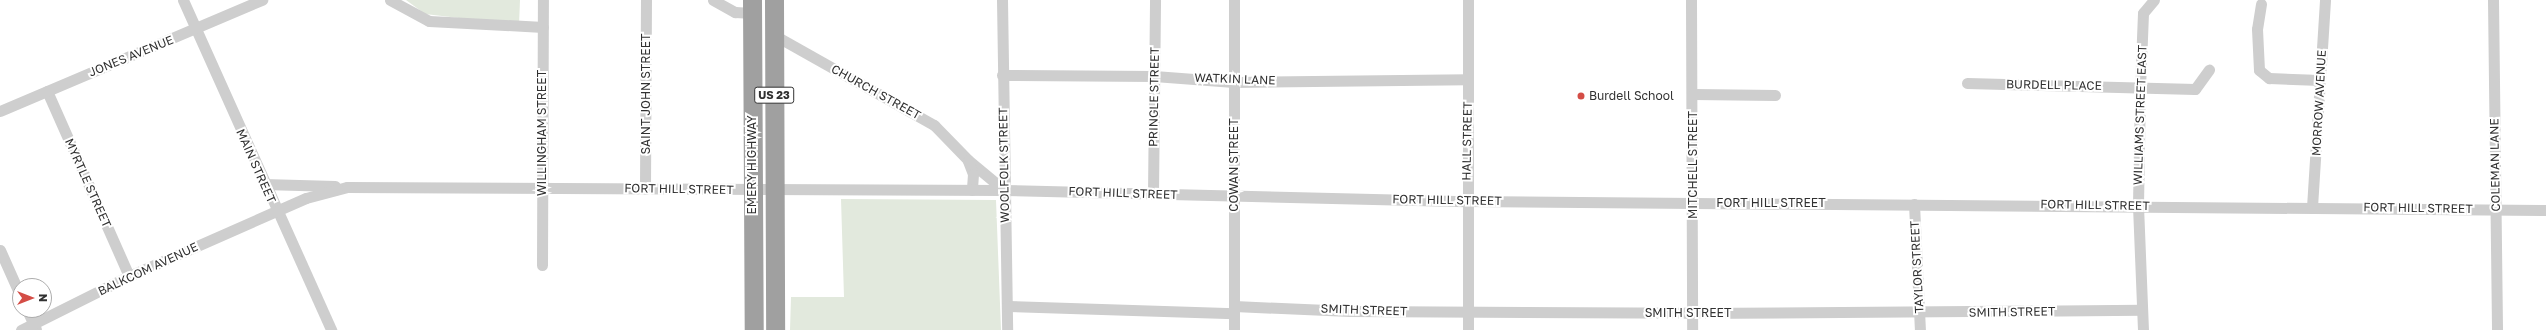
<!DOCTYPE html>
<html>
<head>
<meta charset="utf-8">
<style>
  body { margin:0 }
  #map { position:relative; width:2546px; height:330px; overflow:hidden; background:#fff; font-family:"Golos Text",sans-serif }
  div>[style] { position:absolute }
  .green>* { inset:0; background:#e2e9dd }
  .minor>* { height:11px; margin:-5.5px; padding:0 5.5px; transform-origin:5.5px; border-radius:5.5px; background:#cecece }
  .trunk>* { height:19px; margin:-9.5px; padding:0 9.5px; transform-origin:9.5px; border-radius:9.5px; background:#a0a0a0 }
  .dots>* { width:11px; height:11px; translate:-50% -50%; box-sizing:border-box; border:2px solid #fff; border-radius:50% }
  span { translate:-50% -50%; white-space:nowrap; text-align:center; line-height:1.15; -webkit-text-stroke:4px #fff; paint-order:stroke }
  .shield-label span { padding:1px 3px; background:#fff; border:1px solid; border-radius:3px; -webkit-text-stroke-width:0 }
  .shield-label { font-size:11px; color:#313131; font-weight:700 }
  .street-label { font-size:12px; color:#313131 }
  .poi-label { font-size:12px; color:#313131 }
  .left { translate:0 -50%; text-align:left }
  .north { position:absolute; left:12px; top:278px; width:40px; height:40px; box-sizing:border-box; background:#fff; border:1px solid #adadad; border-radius:50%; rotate:90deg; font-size:11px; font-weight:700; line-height:16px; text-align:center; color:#313131 }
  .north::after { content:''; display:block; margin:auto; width:14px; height:18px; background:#d44d46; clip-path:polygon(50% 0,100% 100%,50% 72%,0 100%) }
</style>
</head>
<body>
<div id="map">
  <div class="green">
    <div style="clip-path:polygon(406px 0,520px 0,519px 25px,425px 14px)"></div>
    <div style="clip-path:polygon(841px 199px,996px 200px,1001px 330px,790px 330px,791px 297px,844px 297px)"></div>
  </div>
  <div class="minor">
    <div style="left:183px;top:0;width:362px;rotate:65.8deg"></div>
    <div style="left:390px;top:0;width:44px;rotate:28.3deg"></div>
    <div style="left:429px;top:21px;width:114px;rotate:3deg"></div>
    <div style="left:713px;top:0;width:25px;rotate:29deg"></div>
    <div style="left:735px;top:12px;width:17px;rotate:3deg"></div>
    <div style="left:1002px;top:0;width:330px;rotate:89.1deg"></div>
    <div style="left:1691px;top:0;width:330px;rotate:89.8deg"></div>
    <div style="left:2493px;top:0;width:330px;rotate:89.3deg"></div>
    <div style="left:2261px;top:4px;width:25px;rotate:99deg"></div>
    <div style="left:2257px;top:29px;width:41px;rotate:87.2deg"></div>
    <div style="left:2259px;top:70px;width:13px;rotate:39deg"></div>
    <div style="left:2269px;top:78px;width:51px;rotate:2.2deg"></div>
    <div style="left:774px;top:35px;width:184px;rotate:29.4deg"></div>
    <div style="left:934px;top:125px;width:49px;rotate:45.8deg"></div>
    <div style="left:968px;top:160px;width:47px;rotate:39.8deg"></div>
    <div style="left:1002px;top:75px;width:152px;rotate:0.4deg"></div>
    <div style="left:1154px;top:76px;width:80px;rotate:4.3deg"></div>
    <div style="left:1234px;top:82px;width:233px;rotate:-0.7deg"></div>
    <div style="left:1967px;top:83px;width:228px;rotate:1.5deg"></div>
    <div style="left:2195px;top:89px;width:24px;rotate:-54deg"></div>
    <div style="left:47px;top:91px;width:202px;rotate:66.1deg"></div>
    <div style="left:1693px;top:94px;width:82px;rotate:0.7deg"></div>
    <div style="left:0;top:111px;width:285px;rotate:-23deg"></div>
    <div style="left:968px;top:161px;width:14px;rotate:69deg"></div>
    <div style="left:973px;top:174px;width:16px;rotate:94deg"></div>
    <div style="left:263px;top:184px;width:72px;rotate:1.6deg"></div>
    <div style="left:645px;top:189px;width:189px;rotate:-89.7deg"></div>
    <div style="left:1153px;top:194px;width:194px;rotate:-89.4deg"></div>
    <div style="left:1914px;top:204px;width:126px;rotate:87.3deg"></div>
    <div style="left:2312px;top:207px;width:207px;rotate:-86.4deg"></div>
    <div style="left:0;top:250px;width:49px;rotate:66deg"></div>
    <div style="left:542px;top:265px;width:265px;rotate:-89.8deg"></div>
    <div style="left:1007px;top:306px;width:227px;rotate:1.8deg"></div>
    <div style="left:1234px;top:306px;width:116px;rotate:2.5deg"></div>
    <div style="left:1350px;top:311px;width:342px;rotate:0.3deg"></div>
    <div style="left:1692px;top:313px;width:450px;rotate:-0.4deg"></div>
    <div style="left:27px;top:310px;width:21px;rotate:65deg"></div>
    <div style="left:21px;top:330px;width:121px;rotate:-26.6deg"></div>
    <div style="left:129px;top:276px;width:193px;rotate:-23.8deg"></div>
    <div style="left:306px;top:198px;width:42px;rotate:-15deg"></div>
    <div style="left:347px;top:187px;width:657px;rotate:0.26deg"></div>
    <div style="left:1004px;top:190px;width:462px;rotate:1.4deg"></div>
    <div style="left:1466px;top:201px;width:1080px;rotate:0.48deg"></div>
    <div style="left:1234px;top:330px;width:330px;rotate:-90deg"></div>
    <div style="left:1468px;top:330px;width:330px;rotate:-90deg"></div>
    <div style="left:2143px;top:330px;width:125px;rotate:-92.3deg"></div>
    <div style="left:2138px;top:205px;width:117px;rotate:-89deg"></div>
    <div style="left:2140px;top:88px;width:75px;rotate:-87.7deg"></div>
    <div style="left:2143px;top:13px;width:17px;rotate:-50deg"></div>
  </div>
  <div class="trunk">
    <div style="left:752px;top:0;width:330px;rotate:89.7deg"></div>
    <div style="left:774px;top:0;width:330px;rotate:89.8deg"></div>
  </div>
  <div class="dots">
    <div style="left:1581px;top:96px;background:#d44d46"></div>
  </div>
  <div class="shield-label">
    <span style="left:774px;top:95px">US 23</span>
  </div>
  <div class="street-label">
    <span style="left:131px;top:56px;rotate:-22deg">JONES AVENUE</span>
    <span style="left:1235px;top:79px;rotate:2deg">WATKIN LANE</span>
    <span style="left:2054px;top:85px;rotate:1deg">BURDELL PLACE</span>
    <span style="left:876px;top:92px;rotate:29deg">CHURCH STREET</span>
    <span style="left:646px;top:94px;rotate:-90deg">SAINT JOHN STREET</span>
    <span style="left:1154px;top:97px;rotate:-89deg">PRINGLE STREET</span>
    <span style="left:2319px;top:103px;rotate:-87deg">MORROW AVENUE</span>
    <span style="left:2140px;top:115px;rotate:-88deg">WILLIAMS STREET EAST</span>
    <span style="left:542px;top:133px;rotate:-90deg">WILLINGHAM STREET</span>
    <span style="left:1467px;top:141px;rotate:-89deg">HALL STREET</span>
    <span style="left:752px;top:165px;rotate:-90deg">EMERY HIGHWAY</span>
    <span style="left:1004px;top:165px;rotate:-91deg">WOOLFOLK STREET</span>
    <span style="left:1234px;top:165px;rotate:-90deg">COWAN STREET</span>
    <span style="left:1693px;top:165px;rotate:-90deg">MITCHELL STREET</span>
    <span style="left:2495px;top:165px;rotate:-91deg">COLEMAN LANE</span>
    <span style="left:256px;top:166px;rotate:66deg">MAIN STREET</span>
    <span style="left:88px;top:183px;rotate:66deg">MYRTLE STREET</span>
    <span style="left:679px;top:189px;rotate:1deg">FORT HILL STREET</span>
    <span style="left:1123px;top:193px;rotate:2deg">FORT HILL STREET</span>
    <span style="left:1447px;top:200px;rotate:1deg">FORT HILL STREET</span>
    <span style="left:1771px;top:203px">FORT HILL STREET</span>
    <span style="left:2095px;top:205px;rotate:1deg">FORT HILL STREET</span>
    <span style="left:2418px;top:208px;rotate:1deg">FORT HILL STREET</span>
    <span style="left:1917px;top:267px;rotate:-93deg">TAYLOR STREET</span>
    <span style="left:148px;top:269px;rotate:-25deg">BALKCOM AVENUE</span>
    <span style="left:1364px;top:310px;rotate:2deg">SMITH STREET</span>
    <span style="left:2012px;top:312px;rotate:-1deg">SMITH STREET</span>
    <span style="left:1688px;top:313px">SMITH STREET</span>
  </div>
  <div class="poi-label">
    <span class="left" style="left:1589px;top:96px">Burdell School</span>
  </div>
  <div class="north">N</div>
</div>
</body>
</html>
